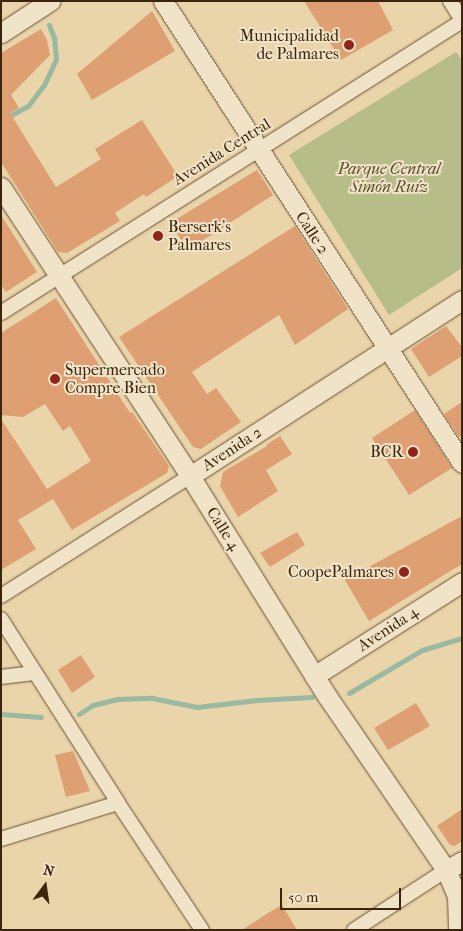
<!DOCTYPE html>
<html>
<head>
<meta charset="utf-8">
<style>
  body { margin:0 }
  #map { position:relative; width:463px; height:931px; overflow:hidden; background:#ead4a9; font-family:"IM FELL French Canon",serif }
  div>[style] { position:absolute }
  .green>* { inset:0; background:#b6bd89 }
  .stream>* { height:5px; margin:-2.5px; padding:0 2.5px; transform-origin:2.5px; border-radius:2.5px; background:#99b9a3 }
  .building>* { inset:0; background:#de9f73 }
  .roads { filter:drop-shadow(0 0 1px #675234) drop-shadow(0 0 1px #675234) }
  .minor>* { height:14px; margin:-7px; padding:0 7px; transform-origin:7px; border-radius:7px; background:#f1e3c7 }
  .secondary>* { height:19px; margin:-9.5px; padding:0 9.5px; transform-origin:9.5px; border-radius:9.5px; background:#f1e3c7 }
  .dots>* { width:14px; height:14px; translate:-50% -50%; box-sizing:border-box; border:2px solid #f1e3c7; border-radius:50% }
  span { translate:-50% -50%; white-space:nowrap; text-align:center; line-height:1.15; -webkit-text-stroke:4px #f1e3c7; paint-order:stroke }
  .poi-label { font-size:16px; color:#3b260d }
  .right { translate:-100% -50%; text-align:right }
  .left { translate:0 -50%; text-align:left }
  .street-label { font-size:16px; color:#3b260d }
  .park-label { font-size:16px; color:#5a4c2c; font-style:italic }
  .frame { position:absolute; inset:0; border:2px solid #3b260d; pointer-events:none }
  .north { position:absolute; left:20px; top:861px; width:50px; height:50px; -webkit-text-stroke:4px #f1e3c7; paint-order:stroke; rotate:14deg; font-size:14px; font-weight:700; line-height:20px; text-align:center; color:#3b260d }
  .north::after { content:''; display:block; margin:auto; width:18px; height:22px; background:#3b260d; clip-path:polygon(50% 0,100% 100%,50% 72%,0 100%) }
  .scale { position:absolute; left:280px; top:888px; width:121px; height:22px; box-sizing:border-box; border:2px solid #3b260d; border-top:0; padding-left:6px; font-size:15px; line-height:18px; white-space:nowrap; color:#3b260d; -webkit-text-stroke:4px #f1e3c7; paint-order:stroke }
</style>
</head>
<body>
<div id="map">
  <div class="green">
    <div style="clip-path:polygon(456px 52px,462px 60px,462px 268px,389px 315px,289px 155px)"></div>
  </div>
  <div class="stream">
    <div style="left:6px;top:118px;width:25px;rotate:-29deg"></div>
    <div style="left:28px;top:106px;width:26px;rotate:-53deg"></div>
    <div style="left:44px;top:85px;width:29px;rotate:-65deg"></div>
    <div style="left:56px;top:59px;width:21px;rotate:-95deg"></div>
    <div style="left:54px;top:38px;width:14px;rotate:-111deg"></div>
    <div style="left:349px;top:693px;width:85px;rotate:-30.5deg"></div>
    <div style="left:422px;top:650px;width:42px;rotate:-16.7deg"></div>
    <div style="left:1px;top:714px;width:40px;rotate:4.3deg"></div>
    <div style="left:79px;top:714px;width:17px;rotate:-33deg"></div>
    <div style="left:93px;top:705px;width:25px;rotate:-14deg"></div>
    <div style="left:117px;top:699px;width:35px;rotate:-2deg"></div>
    <div style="left:152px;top:698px;width:46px;rotate:11.3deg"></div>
    <div style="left:197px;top:707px;width:60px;rotate:-6.7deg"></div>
    <div style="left:257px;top:700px;width:55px;rotate:-3.1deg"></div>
  </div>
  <div class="building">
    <div style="clip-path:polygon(304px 1px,378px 1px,393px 30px,341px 60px)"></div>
    <div style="clip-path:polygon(152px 11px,175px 51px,92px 100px,77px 74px)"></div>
    <div style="clip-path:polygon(41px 29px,47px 40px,50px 55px,11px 95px,19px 108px,10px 113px,56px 187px,101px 159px,95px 149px,142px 120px,178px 176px,146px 197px,144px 194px,115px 213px,120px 221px,67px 253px,58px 252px,1px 162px,1px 53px)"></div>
    <div style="clip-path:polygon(257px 170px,273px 195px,188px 250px,170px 223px)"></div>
    <div style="clip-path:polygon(1px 215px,37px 272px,6px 292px,1px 285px)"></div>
    <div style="clip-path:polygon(295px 226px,348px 309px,295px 345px,279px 315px,192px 372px,207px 394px,216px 388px,241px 422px,201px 449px,193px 447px,119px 337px)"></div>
    <div style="clip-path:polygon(56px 298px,130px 413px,132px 412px,169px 466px,167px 473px,72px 530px,53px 499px,18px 520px,36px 549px,1px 570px,1px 419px,47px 489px,91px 461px,70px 426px,63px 431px,45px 404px,23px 417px,1px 415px,1px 333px)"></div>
    <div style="clip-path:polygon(446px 326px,462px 347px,462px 356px,429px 377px,411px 349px)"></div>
    <div style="clip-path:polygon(462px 402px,462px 435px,459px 437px,444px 414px)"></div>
    <div style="clip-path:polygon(415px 410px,452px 468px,409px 495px,372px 438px)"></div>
    <div style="clip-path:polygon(280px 436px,292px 454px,266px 470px,278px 491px,238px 517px,220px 486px,223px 472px,267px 446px,266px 445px)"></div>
    <div style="clip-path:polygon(462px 516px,462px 564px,369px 621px,345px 580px)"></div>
    <div style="clip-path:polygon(297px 532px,305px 545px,270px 567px,260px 553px)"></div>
    <div style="clip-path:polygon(81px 655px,95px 677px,72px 693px,58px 670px)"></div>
    <div style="clip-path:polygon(416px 703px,430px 726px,388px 750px,374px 728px)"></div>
    <div style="clip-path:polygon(73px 751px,90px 791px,66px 797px,55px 755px)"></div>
    <div style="clip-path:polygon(462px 809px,462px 841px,455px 846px,450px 845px,437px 826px)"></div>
    <div style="clip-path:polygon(282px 905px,297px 930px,242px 930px,268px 913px)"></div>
  </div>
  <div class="roads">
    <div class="minor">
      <div style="left:450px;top:1px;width:22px;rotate:58deg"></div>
      <div style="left:1px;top:313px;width:546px;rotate:-32.35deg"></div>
      <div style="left:1px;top:596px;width:224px;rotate:-32.4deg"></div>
      <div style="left:1px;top:619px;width:218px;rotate:57.5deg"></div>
      <div style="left:118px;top:803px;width:152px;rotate:56.5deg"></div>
      <div style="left:1px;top:677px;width:33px;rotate:-7deg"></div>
      <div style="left:1px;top:839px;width:122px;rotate:-17.1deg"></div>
      <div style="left:354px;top:930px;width:110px;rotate:-33.1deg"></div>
    </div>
    <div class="secondary">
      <div style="left:163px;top:1px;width:550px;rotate:57.09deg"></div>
      <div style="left:1px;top:33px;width:59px;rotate:-33.1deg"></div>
      <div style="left:1px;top:187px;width:345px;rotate:56.8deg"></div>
      <div style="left:190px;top:476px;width:259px;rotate:58.1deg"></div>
      <div style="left:327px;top:696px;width:211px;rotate:55.6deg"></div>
      <div style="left:446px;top:870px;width:28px;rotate:67deg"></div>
      <div style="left:457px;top:896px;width:34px;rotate:88deg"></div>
      <div style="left:190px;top:476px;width:324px;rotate:-32.9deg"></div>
      <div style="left:314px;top:676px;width:175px;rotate:-32.4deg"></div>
      <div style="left:446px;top:870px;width:18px;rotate:-29deg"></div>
    </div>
  </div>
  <div class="dots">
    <div style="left:349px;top:45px;background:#8f2418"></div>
    <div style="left:158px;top:236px;background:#8f2418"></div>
    <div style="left:55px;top:379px;background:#8f2418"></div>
    <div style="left:413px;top:452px;background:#8f2418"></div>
    <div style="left:404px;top:572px;background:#8f2418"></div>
  </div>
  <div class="poi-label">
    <span class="right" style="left:339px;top:45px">Municipalidad<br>de Palmares</span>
    <span class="left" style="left:168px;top:236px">Berserk's<br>Palmares</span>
    <span class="left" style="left:65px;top:379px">Supermercado<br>Compre Bien</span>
    <span class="right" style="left:403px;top:452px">BCR</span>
    <span class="right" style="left:394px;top:572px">CoopePalmares</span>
  </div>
  <div class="street-label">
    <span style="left:222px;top:152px;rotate:-32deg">Avenida Central</span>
    <span style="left:312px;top:233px;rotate:57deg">Calle 2</span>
    <span style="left:232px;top:449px;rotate:-33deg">Avenida 2</span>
    <span style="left:223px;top:529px;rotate:58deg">Calle 4</span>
    <span style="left:388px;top:629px;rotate:-33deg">Avenida 4</span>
  </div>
  <div class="park-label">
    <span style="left:389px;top:178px">Parque Central<br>Simón Ruíz</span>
  </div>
  <div class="frame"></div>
  <div class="north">N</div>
  <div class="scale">50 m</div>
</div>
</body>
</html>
